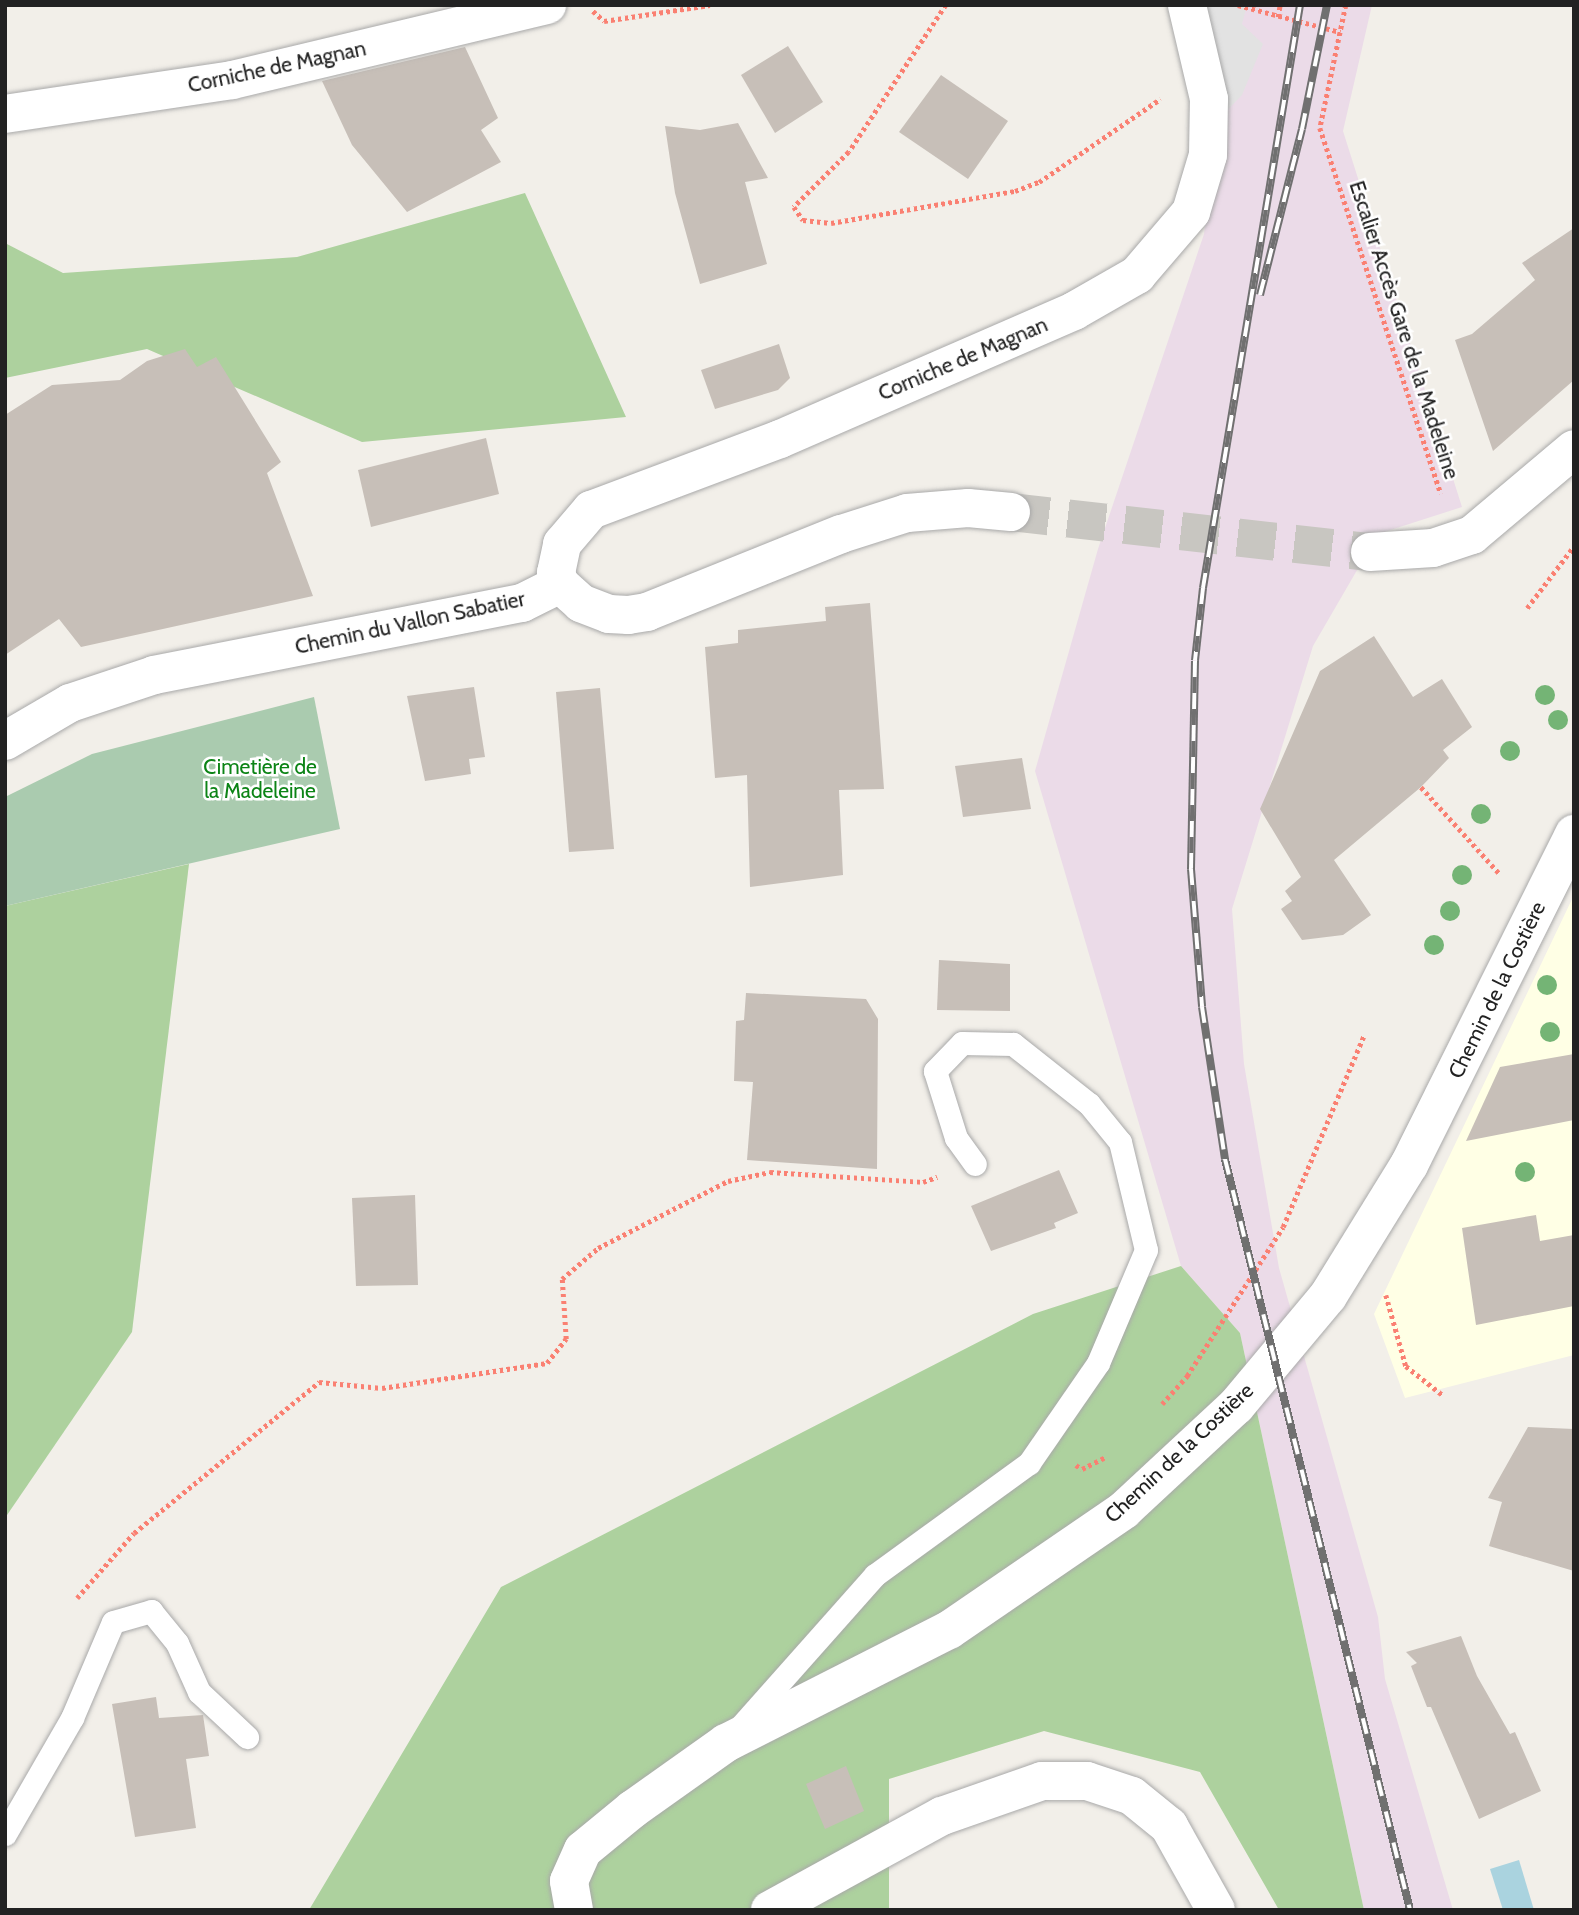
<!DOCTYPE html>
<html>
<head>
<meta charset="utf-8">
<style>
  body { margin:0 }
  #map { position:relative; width:1579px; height:1915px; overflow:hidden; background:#f2efe9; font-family:Cabin,sans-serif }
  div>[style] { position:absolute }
  .industrial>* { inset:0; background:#ebdbe8 }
  .education>* { inset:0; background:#ffffe5 }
  .forest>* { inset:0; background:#add19e }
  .cemetery>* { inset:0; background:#aacbaf }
  .parking>* { inset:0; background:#e2e2e2 }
  .water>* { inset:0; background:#aad3df }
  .building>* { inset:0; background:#c7bfb8 }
  .street-tunnel>* { height:38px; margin-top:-19px; transform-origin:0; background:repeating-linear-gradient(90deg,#c8c6c1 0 38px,transparent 0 57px) }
  .path>* { height:4.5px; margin-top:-2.25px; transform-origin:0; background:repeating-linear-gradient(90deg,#fa8072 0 3.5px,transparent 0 7px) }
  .roads { filter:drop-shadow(0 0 2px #a9a9a9) drop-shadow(0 0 2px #a9a9a9) }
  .lane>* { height:23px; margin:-11.5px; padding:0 11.5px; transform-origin:11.5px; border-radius:11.5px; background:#fff }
  .street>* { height:38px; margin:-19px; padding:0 19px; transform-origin:19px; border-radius:19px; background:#fff }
  .rail>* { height:8px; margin-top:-4px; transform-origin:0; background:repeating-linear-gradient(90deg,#fff 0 16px,#707070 0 32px); box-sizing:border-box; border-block:2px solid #707070 }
  .trees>* { width:20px; height:20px; margin:-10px; border-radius:50%; background:#74b475 }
  span { translate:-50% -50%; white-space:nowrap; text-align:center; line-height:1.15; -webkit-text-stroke:5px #fff; paint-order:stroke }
  .street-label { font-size:21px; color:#222 }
  .park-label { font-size:21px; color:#0c8416 }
  .frame { position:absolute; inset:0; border:7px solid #222; pointer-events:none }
</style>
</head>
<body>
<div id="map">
  <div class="industrial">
    <div style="clip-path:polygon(1208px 5px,1372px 5px,1343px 131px,1462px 507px,1378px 534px,1313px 646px,1232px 909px,1244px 1064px,1279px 1268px,1378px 1617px,1385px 1679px,1453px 1910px,1364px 1910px,1240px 1333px,1181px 1266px,1035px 771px,1098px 549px,1204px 234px,1218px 126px)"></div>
  </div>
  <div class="education">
    <div style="clip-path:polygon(1574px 895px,1574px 1355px,1405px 1398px,1374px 1314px)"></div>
  </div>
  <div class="forest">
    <div style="clip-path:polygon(525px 193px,626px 417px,362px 442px,147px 349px,5px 378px,5px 243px,63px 273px,297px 257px)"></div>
    <div style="clip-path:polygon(189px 864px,132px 1332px,5px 1518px,5px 906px)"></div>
    <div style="clip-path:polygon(1181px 1266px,1240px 1333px,1364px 1910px,1279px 1910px,1200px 1772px,1044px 1731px,889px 1779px,889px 1910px,309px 1910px,501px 1587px,1033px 1314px)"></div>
  </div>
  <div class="cemetery">
    <div style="clip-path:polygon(314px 697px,340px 829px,5px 906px,5px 797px,92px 754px)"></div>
  </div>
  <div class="parking">
    <div style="clip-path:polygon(1206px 5px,1247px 5px,1242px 24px,1263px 44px,1242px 95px,1210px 128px)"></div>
  </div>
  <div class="water">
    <div style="clip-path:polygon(1519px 1860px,1534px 1910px,1503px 1910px,1490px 1869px)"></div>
  </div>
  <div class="building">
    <div style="clip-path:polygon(788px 46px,823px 102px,775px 133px,741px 75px)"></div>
    <div style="clip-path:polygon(465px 47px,498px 118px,481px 130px,501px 162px,407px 212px,352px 145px,322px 81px)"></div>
    <div style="clip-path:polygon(941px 75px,1008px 121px,968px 179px,899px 132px)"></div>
    <div style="clip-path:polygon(738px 123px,768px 178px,745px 182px,767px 264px,700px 284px,675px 193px,665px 126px,700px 130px)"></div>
    <div style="clip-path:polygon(1574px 228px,1574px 380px,1493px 451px,1455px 340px,1472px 334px,1535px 280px,1522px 263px)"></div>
    <div style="clip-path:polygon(779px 344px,790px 378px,778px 390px,715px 409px,701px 370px)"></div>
    <div style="clip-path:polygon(185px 349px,197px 367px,216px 357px,281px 462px,267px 473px,313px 596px,81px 647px,59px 619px,5px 655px,5px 415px,52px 385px,120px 380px,147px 361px)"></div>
    <div style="clip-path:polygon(486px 438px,499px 494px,371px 527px,358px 470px)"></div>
    <div style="clip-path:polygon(870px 603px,884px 789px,839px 790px,843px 875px,750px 887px,747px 775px,715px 778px,705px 647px,738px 643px,738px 630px,826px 621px,825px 607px)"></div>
    <div style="clip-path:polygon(1374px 636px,1413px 697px,1442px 679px,1472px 727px,1443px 750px,1449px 758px,1421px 787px,1334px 860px,1371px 915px,1343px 935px,1302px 940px,1281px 909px,1292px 901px,1285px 891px,1301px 877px,1260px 809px,1320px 671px)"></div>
    <div style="clip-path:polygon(474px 687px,485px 757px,469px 759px,471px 774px,425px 781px,407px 696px)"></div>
    <div style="clip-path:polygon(600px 688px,614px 849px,569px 852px,556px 692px)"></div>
    <div style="clip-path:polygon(1022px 758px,1031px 809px,963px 817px,955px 766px)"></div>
    <div style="clip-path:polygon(939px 960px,1010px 964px,1010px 1011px,937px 1010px)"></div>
    <div style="clip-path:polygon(746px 993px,866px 999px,878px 1019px,877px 1169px,747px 1160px,753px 1082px,734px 1081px,736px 1021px,744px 1020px)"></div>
    <div style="clip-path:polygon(1574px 1054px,1574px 1120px,1466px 1141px,1500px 1067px)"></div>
    <div style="clip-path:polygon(1059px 1170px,1078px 1213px,1054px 1223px,1056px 1228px,991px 1251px,971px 1206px)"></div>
    <div style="clip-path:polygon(415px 1195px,418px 1285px,356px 1286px,352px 1198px)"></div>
    <div style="clip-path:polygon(1536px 1215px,1540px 1241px,1574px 1235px,1574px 1306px,1476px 1325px,1462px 1228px)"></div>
    <div style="clip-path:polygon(1528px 1427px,1574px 1429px,1574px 1571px,1489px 1546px,1502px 1502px,1488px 1498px)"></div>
    <div style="clip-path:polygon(1461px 1636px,1477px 1676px,1510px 1734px,1515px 1732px,1541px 1791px,1479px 1819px,1431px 1707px,1427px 1707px,1411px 1666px,1417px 1663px,1406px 1652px)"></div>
    <div style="clip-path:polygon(156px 1697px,159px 1718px,203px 1715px,209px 1756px,186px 1759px,196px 1828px,135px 1837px,112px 1704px)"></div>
    <div style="clip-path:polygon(846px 1766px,864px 1811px,825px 1829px,806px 1784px)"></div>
  </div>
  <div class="street-tunnel">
    <div style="left:1011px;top:512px;width:361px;rotate:6.4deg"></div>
  </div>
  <div class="path">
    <div style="left:946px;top:5px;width:176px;rotate:123.4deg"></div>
    <div style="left:849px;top:152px;width:78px;rotate:135deg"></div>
    <div style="left:794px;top:207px;width:16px;rotate:55deg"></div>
    <div style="left:803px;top:220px;width:28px;rotate:6deg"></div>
    <div style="left:831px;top:223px;width:187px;rotate:-9.9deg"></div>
    <div style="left:1015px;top:191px;width:26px;rotate:-21deg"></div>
    <div style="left:1039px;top:182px;width:147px;rotate:-34.4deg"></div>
    <div style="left:1238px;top:5px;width:106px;rotate:14.8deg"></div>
    <div style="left:1346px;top:5px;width:126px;rotate:101.9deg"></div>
    <div style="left:1320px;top:128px;width:385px;rotate:71.7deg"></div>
    <div style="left:593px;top:11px;width:15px;rotate:42deg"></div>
    <div style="left:604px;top:21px;width:107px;rotate:-8.6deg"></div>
    <div style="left:1278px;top:17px;width:12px;rotate:-81deg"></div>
    <div style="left:1527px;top:608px;width:78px;rotate:-52.8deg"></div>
    <div style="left:1421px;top:787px;width:116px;rotate:47.8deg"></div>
    <div style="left:1386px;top:1295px;width:74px;rotate:74.3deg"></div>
    <div style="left:1406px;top:1366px;width:48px;rotate:38.3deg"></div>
    <div style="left:1162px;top:1404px;width:38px;rotate:-48deg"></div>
    <div style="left:1187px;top:1376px;width:177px;rotate:-57.2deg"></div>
    <div style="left:1283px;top:1227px;width:208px;rotate:-67.1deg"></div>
    <div style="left:1076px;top:1465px;width:7px;rotate:34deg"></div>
    <div style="left:1082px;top:1469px;width:27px;rotate:-27deg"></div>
    <div style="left:77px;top:1598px;width:86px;rotate:-48.8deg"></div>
    <div style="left:134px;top:1533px;width:239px;rotate:-39.2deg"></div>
    <div style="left:319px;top:1382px;width:63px;rotate:5.4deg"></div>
    <div style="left:382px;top:1388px;width:167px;rotate:-8.6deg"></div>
    <div style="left:547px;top:1363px;width:31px;rotate:-52deg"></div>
    <div style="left:566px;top:1339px;width:60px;rotate:-93.8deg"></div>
    <div style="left:562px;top:1279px;width:48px;rotate:-40.7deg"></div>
    <div style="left:598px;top:1248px;width:146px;rotate:-27.3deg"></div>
    <div style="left:728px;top:1181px;width:43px;rotate:-12.1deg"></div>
    <div style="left:770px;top:1172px;width:153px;rotate:3.7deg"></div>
    <div style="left:923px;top:1182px;width:15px;rotate:-20deg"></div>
  </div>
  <div class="roads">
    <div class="lane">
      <div style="left:740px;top:1727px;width:203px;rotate:-48.4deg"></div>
      <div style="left:875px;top:1575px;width:190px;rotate:-36deg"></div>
      <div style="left:1029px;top:1463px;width:121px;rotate:-55.4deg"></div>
      <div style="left:1098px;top:1363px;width:123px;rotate:-67deg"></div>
      <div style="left:1146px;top:1250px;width:111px;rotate:-103.5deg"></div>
      <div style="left:1120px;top:1142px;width:49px;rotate:-129.2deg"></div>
      <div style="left:1089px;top:1104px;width:97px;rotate:-141.7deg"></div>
      <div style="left:1013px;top:1044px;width:51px;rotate:-178.9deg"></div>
      <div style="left:962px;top:1043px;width:39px;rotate:134deg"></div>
      <div style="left:935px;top:1071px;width:70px;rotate:72.6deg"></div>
      <div style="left:956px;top:1138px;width:32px;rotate:54deg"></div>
      <div style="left:5px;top:1834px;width:134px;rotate:-60deg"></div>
      <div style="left:72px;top:1718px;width:104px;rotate:-66.9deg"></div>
      <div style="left:113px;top:1622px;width:40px;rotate:-16deg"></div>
      <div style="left:151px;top:1611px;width:41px;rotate:50.9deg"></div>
      <div style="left:177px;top:1643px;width:54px;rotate:65.8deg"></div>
      <div style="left:199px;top:1692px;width:66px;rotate:43.2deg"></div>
    </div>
    <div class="street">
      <div style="left:5px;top:114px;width:230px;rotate:-8.5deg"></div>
      <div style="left:232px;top:80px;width:324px;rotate:-13.4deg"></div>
      <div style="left:1011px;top:512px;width:43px;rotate:-174.7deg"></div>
      <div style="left:968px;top:508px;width:61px;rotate:175.3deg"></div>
      <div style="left:907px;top:513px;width:69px;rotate:162.3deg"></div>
      <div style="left:841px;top:534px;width:209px;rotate:158.1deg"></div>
      <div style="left:647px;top:612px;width:19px;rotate:171deg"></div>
      <div style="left:628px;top:615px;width:19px;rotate:-177deg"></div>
      <div style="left:609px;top:614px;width:30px;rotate:-159deg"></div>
      <div style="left:581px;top:603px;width:28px;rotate:-138deg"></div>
      <div style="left:560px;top:584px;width:12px;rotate:-110deg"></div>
      <div style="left:556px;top:573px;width:30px;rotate:-78deg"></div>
      <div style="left:562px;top:544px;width:45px;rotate:-49.5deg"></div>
      <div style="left:591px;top:510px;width:202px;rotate:-20.6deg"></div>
      <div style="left:780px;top:439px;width:321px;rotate:-23.5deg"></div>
      <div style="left:1074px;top:311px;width:73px;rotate:-29.7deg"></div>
      <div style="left:1137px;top:275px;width:83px;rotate:-49.4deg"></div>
      <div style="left:1191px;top:212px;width:59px;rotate:-73.4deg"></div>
      <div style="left:1208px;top:155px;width:56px;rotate:-89deg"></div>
      <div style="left:1209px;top:99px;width:97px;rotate:-103.2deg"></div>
      <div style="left:1370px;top:552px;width:63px;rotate:-3.6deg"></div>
      <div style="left:1433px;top:548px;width:41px;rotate:-18.4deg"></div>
      <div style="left:1472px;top:535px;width:133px;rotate:-40.1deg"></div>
      <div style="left:5px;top:741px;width:75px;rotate:-30.3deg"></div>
      <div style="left:70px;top:703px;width:89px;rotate:-18.4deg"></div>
      <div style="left:154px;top:675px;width:375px;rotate:-11.1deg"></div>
      <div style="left:522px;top:603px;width:42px;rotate:-26.6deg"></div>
      <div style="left:574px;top:1910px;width:29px;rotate:-100deg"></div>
      <div style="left:569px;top:1881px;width:34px;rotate:-66deg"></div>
      <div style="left:583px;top:1850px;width:65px;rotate:-39.4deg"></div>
      <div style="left:633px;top:1809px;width:114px;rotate:-35.4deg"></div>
      <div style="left:726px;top:1743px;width:250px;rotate:-26.9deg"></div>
      <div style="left:949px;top:1630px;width:212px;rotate:-34.4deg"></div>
      <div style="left:1124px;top:1510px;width:153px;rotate:-42.9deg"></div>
      <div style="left:1236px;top:1406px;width:143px;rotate:-50.1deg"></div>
      <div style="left:1328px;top:1296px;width:154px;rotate:-58.3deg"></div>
      <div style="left:1409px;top:1165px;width:370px;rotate:-63.5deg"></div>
      <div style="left:770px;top:1910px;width:196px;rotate:-28.7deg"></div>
      <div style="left:942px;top:1816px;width:106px;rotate:-19.3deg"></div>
      <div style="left:1042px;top:1781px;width:45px"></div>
      <div style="left:1087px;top:1781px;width:47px;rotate:18.4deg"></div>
      <div style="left:1132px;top:1796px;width:48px;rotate:39deg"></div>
      <div style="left:1169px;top:1826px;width:96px;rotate:60.8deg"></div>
    </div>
  </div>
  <div class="rail">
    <div style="left:1300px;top:5px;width:591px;rotate:99.45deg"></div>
    <div style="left:1203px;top:588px;width:73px;rotate:96.3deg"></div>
    <div style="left:1195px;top:661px;width:208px;rotate:91.1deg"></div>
    <div style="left:1191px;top:869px;width:138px;rotate:85.4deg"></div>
    <div style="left:1202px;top:1007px;width:154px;rotate:81.4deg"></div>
    <div style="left:1225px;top:1159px;width:773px;rotate:76.16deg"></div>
    <div style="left:1260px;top:295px;width:171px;rotate:-75.8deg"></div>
    <div style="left:1302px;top:129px;width:126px;rotate:-78.6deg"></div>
  </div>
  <div class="trees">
    <div style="left:1545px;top:695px"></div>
    <div style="left:1558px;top:720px"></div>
    <div style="left:1510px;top:751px"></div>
    <div style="left:1481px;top:814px"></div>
    <div style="left:1462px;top:875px"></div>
    <div style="left:1450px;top:911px"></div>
    <div style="left:1434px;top:945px"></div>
    <div style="left:1547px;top:985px"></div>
    <div style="left:1550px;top:1032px"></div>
    <div style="left:1525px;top:1172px"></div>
  </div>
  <div class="street-label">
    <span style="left:277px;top:67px;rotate:-12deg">Corniche de Magnan</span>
    <span style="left:1404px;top:330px;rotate:72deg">Escalier Accès Gare de la Madeleine</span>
    <span style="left:963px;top:359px;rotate:-23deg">Corniche de Magnan</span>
    <span style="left:410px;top:623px;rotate:-12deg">Chemin du Vallon Sabatier</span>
    <span style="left:1497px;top:990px;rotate:-64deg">Chemin de la Costière</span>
    <span style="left:1179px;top:1453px;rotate:-43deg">Chemin de la Costière</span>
  </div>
  <div class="park-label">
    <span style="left:260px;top:779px">Cimetière de<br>la Madeleine</span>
  </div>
  <div class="frame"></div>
</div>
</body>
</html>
